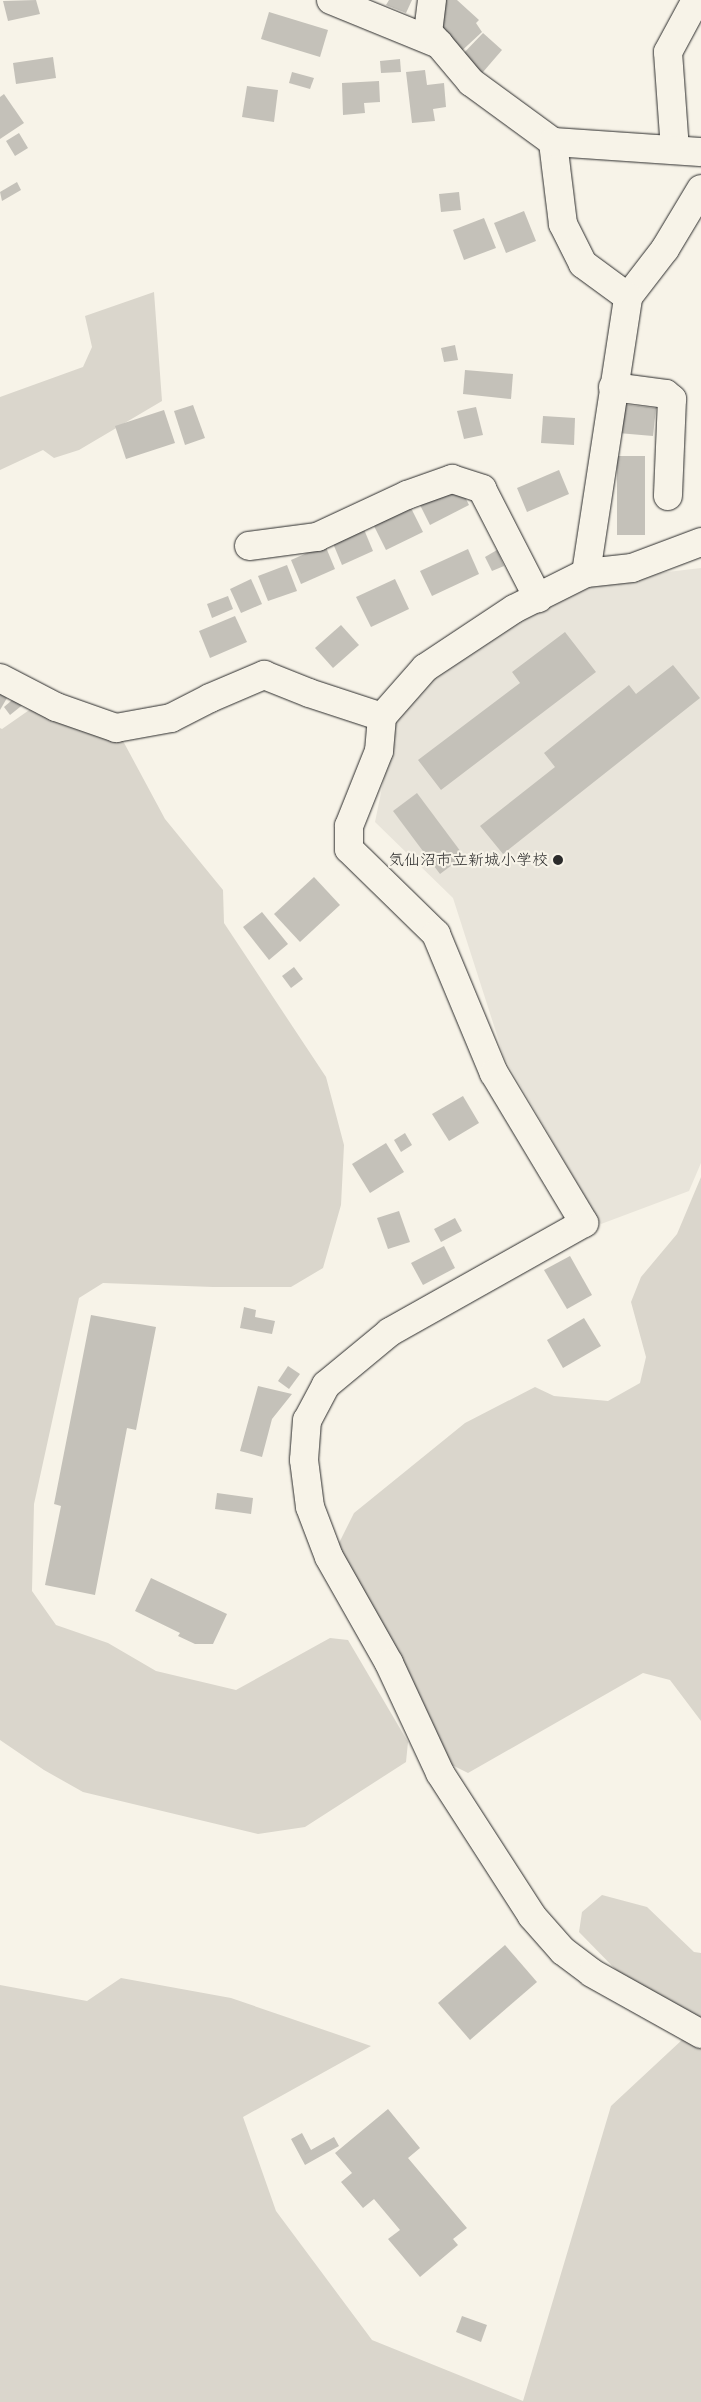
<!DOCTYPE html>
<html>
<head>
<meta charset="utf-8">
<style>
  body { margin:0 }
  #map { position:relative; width:701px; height:2402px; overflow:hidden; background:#f7f3e8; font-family:Itim,"Klee One",sans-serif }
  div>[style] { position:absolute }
  .built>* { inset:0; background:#e8e4da }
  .green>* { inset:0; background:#dad6cc }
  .building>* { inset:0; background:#c4c1b9 }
  .roads { filter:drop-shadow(0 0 1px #2b2b2b) drop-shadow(0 0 1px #2b2b2b) }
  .minor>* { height:28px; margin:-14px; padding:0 14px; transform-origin:14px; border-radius:14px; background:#f7f3e8 }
  .dots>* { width:14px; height:14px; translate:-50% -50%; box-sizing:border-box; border:2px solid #f7f3e8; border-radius:50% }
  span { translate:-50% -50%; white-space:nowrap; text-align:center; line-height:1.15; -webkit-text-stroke:4.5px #f7f3e8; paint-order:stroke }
  .poi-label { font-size:16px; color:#2b2b2b }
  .right { translate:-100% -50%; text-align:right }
</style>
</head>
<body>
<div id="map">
  <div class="built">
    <div style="clip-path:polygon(701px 568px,701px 1163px,689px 1191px,601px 1224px,504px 1057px,453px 898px,375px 822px,396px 720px,423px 682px,508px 621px,600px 580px)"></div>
  </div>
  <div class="green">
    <div style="clip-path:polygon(154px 292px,162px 401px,79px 450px,54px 458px,43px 450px,0 470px,0 397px,83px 367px,92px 347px,85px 316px)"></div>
    <div style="clip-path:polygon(35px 706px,122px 739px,165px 819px,223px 890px,224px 923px,326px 1077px,344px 1145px,341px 1205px,323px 1268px,291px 1287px,213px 1287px,103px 1283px,79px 1298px,34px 1504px,32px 1591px,56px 1625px,108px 1643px,156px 1671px,236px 1690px,330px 1638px,348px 1640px,408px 1742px,406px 1762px,305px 1827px,258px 1834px,83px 1792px,44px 1770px,0 1740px,0 728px,2px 729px)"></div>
    <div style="clip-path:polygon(701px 1177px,701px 1721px,670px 1680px,643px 1673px,468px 1773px,448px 1763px,337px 1547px,354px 1513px,465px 1423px,535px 1387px,554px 1396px,608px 1401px,640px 1383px,646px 1357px,631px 1302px,641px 1277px,677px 1234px)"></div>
    <div style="clip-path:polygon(602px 1895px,647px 1907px,694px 1952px,701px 1953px,701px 2019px,622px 1976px,579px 1932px,582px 1912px)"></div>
    <div style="clip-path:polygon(121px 1978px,231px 1998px,371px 2046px,243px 2117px,276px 2211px,372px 2340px,523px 2401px,611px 2106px,683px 2039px,701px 2049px,701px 2402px,0 2402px,0 1985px,87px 2001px)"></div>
  </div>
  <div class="building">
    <div style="clip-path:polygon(36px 0,40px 14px,8px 21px,3px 1px)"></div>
    <div style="clip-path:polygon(389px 0,412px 0,406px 13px,386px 5px)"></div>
    <div style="clip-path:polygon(446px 0,457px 0,479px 20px,476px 23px,482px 32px,455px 57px,434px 19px,437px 9px)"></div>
    <div style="clip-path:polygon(269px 12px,328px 30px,320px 57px,261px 39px)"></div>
    <div style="clip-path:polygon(483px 33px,502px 50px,477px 79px,460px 57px)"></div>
    <div style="clip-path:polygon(53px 57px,56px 78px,16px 84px,13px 63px)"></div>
    <div style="clip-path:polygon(400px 59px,401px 72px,381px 73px,380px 61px)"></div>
    <div style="clip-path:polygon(425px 70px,427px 85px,444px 83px,446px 107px,433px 109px,435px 121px,412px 123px,406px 72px)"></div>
    <div style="clip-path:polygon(292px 72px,314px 78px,310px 89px,289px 83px)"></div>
    <div style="clip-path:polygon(379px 81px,380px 102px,364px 103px,365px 113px,343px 115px,342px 83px)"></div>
    <div style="clip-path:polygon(247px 86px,278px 90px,274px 122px,242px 117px)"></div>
    <div style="clip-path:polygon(4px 94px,24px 123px,0 139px,0 97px)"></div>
    <div style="clip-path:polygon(19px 133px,28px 148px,15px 156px,6px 141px)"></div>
    <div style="clip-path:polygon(17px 182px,21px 190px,2px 201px,0 192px)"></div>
    <div style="clip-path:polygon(459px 192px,461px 210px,441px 212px,439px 194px)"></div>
    <div style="clip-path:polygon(524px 211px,536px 241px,506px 253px,494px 223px)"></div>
    <div style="clip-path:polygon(484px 218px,496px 248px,464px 260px,453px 230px)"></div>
    <div style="clip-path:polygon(455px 345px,458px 360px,444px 362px,441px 348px)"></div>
    <div style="clip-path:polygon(465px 370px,513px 374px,511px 399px,463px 394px)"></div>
    <div style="clip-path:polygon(621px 404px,656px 408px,653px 436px,618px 433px)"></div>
    <div style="clip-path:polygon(193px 405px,205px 438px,185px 445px,174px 411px)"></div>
    <div style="clip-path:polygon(476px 407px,483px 435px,464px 439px,457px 411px)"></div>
    <div style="clip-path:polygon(164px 410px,175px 443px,126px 459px,115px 426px)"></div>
    <div style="clip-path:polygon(543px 416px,575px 418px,574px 445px,541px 443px)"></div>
    <div style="clip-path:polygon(617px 456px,645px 456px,645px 535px,617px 535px)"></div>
    <div style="clip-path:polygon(559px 470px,569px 494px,527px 512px,517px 488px)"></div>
    <div style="clip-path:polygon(458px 483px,469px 505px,430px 525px,419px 503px)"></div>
    <div style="clip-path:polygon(410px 506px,423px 532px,386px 550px,373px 524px)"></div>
    <div style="clip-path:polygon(363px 527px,373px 551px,342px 565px,332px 541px)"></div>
    <div style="clip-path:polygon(325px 545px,335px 569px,301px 584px,291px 560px)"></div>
    <div style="clip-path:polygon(468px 549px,479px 574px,432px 596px,420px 571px)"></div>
    <div style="clip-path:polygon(497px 550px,504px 566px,492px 571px,485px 557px)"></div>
    <div style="clip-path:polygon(287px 565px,297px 591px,268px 601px,258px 576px)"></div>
    <div style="clip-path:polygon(251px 579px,262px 604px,241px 613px,230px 589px)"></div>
    <div style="clip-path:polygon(395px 579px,409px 609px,371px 627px,356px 597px)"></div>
    <div style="clip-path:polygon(228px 596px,233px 609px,212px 618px,207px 604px)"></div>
    <div style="clip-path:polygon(235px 616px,247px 642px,210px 658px,199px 631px)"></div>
    <div style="clip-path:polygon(341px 625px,359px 645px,333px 668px,315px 648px)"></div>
    <div style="clip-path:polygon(565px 632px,596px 672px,441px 790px,418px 760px,520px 683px,512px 672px)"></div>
    <div style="clip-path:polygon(673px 665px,700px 698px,503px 854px,480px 826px,555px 767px,544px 753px,629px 685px,636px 694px)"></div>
    <div style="clip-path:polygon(0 694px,7px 698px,0 710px)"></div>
    <div style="clip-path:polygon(18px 695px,25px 703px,10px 715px,4px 707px)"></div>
    <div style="clip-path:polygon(417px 793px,464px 856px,440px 874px,393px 811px)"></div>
    <div style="clip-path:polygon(314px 877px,340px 905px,300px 942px,274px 914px)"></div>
    <div style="clip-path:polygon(262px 912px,288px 944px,269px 960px,243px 927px)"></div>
    <div style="clip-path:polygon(294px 967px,303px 979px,291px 988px,282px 976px)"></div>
    <div style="clip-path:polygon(463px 1096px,479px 1123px,449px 1141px,432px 1114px)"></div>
    <div style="clip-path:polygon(405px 1133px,412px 1145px,401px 1152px,394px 1140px)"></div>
    <div style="clip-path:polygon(386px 1143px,404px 1172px,370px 1193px,352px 1164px)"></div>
    <div style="clip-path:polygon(399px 1211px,410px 1242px,388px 1249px,377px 1218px)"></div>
    <div style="clip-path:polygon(455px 1218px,462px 1231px,441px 1242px,434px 1229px)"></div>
    <div style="clip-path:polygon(444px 1246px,455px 1268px,423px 1285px,411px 1263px)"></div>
    <div style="clip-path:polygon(570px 1256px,592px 1295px,567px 1309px,544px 1270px)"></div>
    <div style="clip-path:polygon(244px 1307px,256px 1310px,255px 1317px,275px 1321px,272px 1334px,240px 1328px)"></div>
    <div style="clip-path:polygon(91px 1315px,156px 1327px,136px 1430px,127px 1428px,95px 1595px,45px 1585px,61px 1506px,54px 1504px)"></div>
    <div style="clip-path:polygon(584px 1318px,601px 1346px,563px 1368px,547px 1340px)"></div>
    <div style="clip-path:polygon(288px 1366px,300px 1374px,289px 1389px,278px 1381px)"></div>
    <div style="clip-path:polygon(258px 1386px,292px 1394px,272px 1419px,262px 1457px,240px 1451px)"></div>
    <div style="clip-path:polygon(217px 1493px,253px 1498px,251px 1514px,215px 1509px)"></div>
    <div style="clip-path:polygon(151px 1578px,227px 1614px,213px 1644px,195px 1644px,178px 1636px,180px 1633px,135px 1611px)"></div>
    <div style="clip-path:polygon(505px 1945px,537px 1982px,470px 2040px,438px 2003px)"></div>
    <div style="clip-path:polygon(388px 2109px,420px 2148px,408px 2158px,467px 2228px,453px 2239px,458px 2245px,420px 2277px,388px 2239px,400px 2230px,374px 2199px,363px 2208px,341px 2182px,352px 2173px,335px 2153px)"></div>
    <div style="clip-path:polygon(302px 2133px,311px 2150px,334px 2137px,339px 2146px,305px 2165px,291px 2139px)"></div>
    <div style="clip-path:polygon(462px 2316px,487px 2325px,481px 2342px,456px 2332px)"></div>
  </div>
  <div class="roads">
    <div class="minor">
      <div style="left:331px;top:0;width:117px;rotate:22.2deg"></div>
      <div style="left:432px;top:0;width:32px;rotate:97deg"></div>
      <div style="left:428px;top:32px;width:16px;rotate:47deg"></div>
      <div style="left:439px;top:44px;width:50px;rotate:49.9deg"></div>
      <div style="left:471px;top:82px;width:102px;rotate:36.2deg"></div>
      <div style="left:675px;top:150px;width:98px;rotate:-94.1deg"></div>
      <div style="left:668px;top:52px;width:59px;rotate:-61.7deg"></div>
      <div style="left:628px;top:297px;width:61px;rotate:-52.4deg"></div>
      <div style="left:665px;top:249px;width:70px;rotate:-59deg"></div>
      <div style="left:613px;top:387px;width:53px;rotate:7.5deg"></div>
      <div style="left:666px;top:394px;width:8px;rotate:40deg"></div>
      <div style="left:672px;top:399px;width:97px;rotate:92.4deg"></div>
      <div style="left:701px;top:542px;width:74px;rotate:159.4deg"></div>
      <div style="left:632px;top:568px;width:46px;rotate:173.8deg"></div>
      <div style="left:586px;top:573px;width:80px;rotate:153.4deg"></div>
      <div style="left:514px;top:609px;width:107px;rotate:146.5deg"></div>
      <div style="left:425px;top:668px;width:65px;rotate:131.3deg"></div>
      <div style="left:382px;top:717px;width:34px;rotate:95deg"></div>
      <div style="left:379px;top:751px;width:81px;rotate:111.8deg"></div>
      <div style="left:349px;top:826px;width:23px;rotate:90deg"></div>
      <div style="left:349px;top:849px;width:122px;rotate:44.3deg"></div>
      <div style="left:436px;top:934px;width:151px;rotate:67.4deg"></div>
      <div style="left:494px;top:1073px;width:175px;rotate:59deg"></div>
      <div style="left:584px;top:1223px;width:223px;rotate:150.7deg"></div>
      <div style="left:390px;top:1332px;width:83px;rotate:140.4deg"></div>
      <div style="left:326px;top:1385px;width:40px;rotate:118deg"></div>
      <div style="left:307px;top:1420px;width:40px;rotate:94.3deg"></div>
      <div style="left:304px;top:1460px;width:47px;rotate:82.7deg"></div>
      <div style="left:310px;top:1507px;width:53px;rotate:69.2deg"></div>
      <div style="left:329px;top:1557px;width:122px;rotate:60.5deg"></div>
      <div style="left:389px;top:1663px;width:121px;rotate:65.1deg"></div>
      <div style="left:440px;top:1773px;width:170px;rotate:57.2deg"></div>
      <div style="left:532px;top:1916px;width:47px;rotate:48.5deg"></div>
      <div style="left:563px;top:1951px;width:36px;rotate:37deg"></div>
      <div style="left:592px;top:1973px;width:125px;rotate:29.2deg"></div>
      <div style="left:249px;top:546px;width:69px;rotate:-7.5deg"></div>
      <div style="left:317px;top:537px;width:99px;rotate:-25deg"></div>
      <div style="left:407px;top:495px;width:48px;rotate:-19.6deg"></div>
      <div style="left:452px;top:479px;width:32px;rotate:18deg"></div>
      <div style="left:482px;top:489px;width:123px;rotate:62.8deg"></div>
      <div style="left:586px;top:573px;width:279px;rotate:-81.3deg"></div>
      <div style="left:628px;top:297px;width:56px;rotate:-143.7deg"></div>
      <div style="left:583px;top:264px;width:45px;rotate:-116.6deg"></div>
      <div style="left:563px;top:224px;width:83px;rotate:-97deg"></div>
      <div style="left:553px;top:142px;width:148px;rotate:3.9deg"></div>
      <div style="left:0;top:678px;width:63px;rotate:27.4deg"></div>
      <div style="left:56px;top:707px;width:64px;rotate:19.3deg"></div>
      <div style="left:116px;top:728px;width:56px;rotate:-10.3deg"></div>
      <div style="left:171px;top:718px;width:44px;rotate:-27.1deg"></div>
      <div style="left:210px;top:698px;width:59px;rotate:-23.1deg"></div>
      <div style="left:264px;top:675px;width:48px;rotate:21.8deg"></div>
      <div style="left:309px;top:693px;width:77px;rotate:18.2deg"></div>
    </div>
  </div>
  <div class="dots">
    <div style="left:558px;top:860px;background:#2b2b2b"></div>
  </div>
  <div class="poi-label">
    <span class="right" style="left:548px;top:860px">気仙沼市立新城小学校</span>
  </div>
</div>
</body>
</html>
